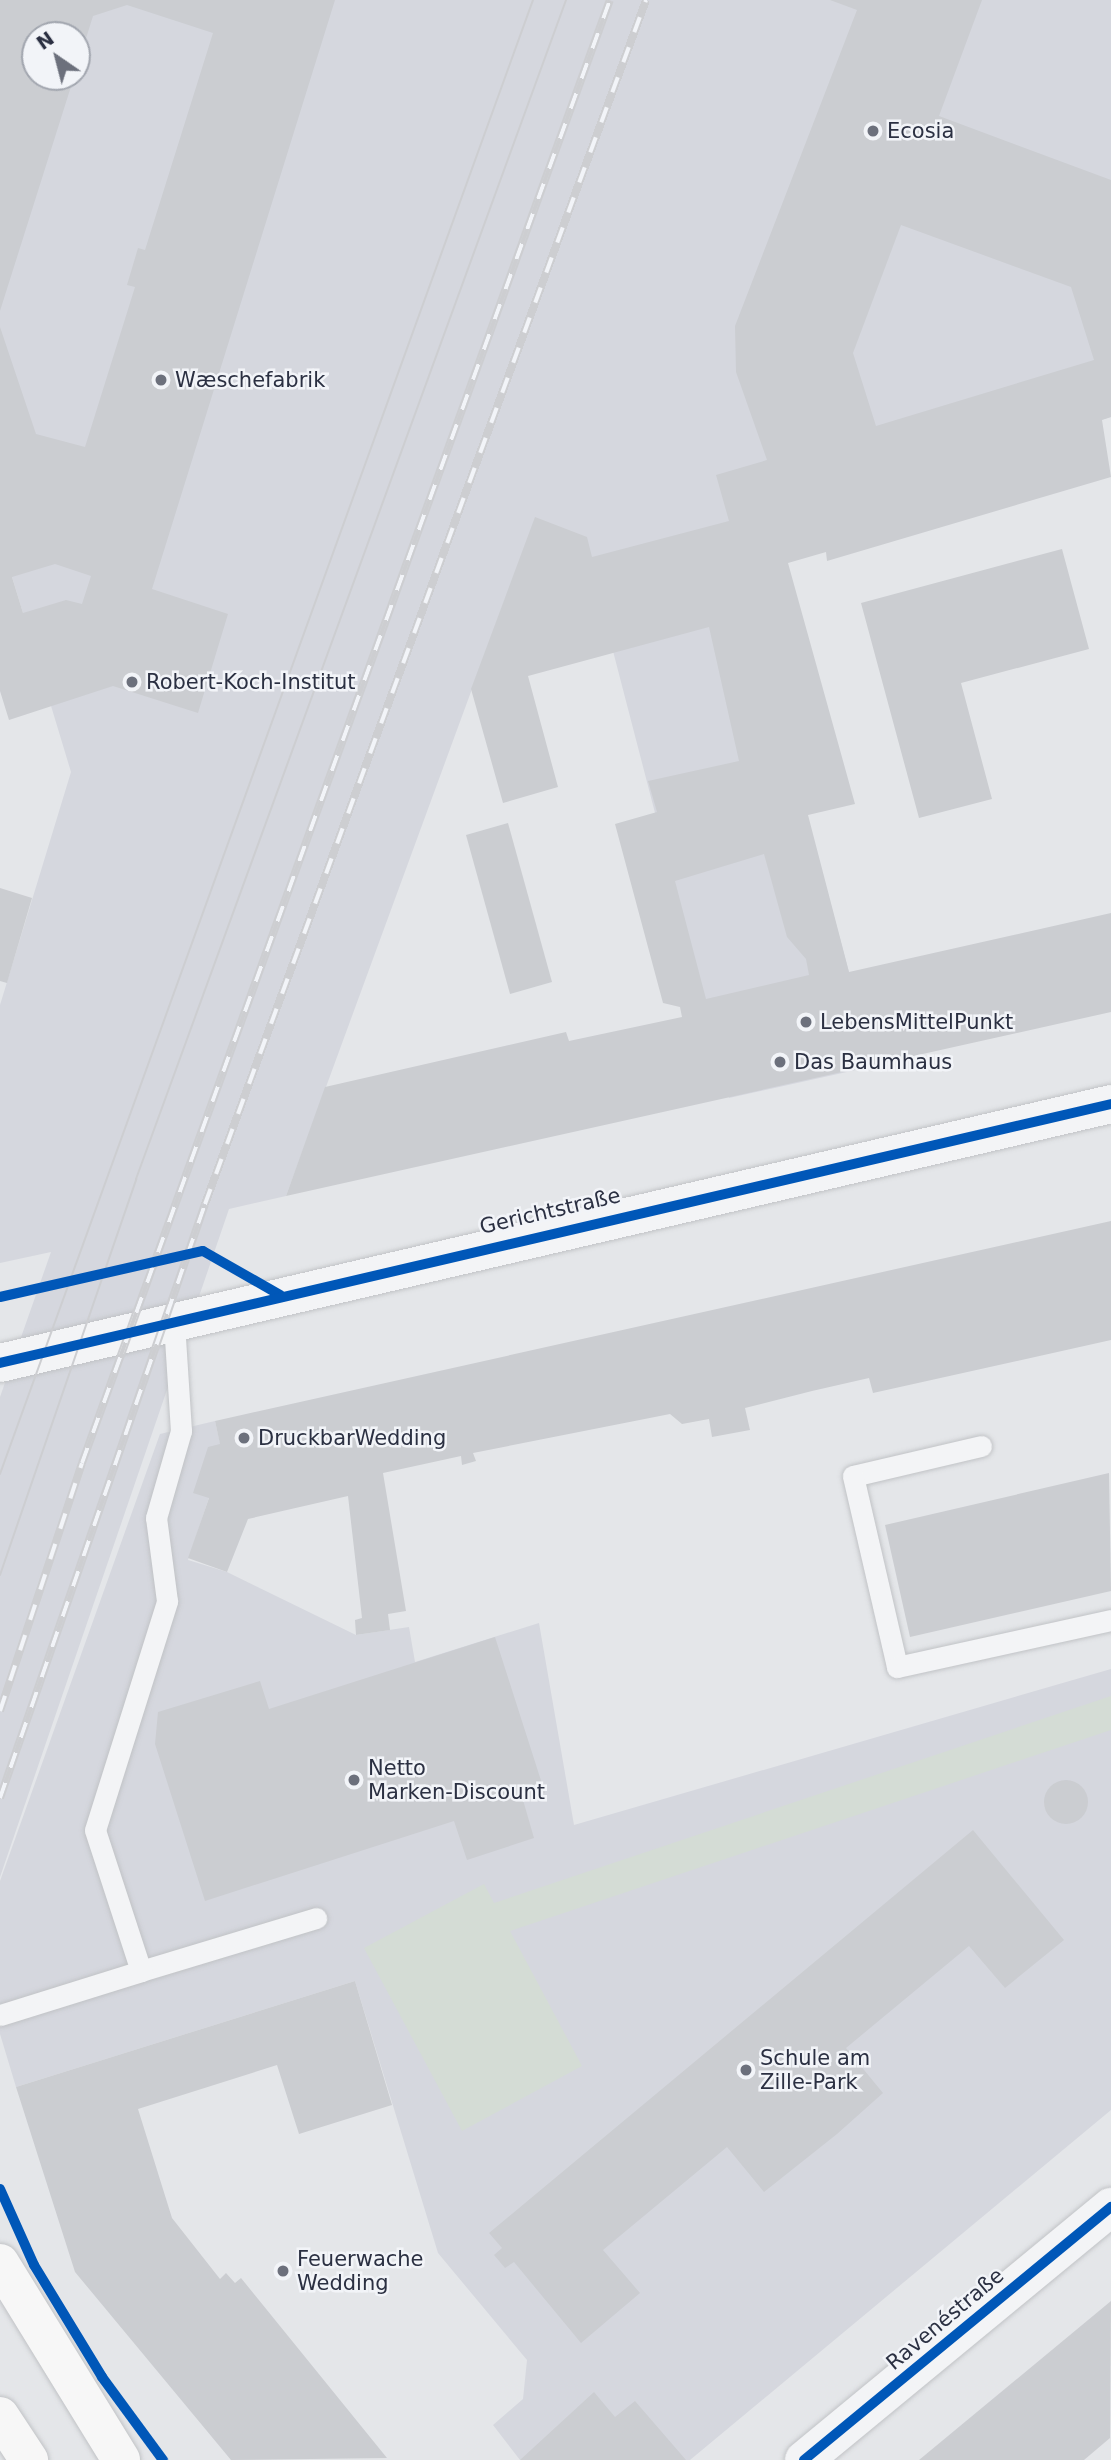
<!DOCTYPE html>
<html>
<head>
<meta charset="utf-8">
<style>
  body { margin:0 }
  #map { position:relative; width:1111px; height:2460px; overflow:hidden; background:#e4e6e9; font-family:"DejaVu Sans",sans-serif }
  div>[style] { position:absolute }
  .built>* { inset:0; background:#d5d7de }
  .green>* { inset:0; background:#d4dcd5 }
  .building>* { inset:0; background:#cbcdd1 }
  .round { border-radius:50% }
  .roads { filter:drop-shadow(0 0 2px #c1c3c6) drop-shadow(0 0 2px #c1c3c6) }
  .lane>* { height:21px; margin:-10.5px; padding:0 10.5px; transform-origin:10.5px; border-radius:10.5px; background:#f3f4f6 }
  .street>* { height:38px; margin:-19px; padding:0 19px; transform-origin:19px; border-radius:19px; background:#f3f4f6 }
  .primary>* { height:38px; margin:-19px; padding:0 19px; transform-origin:19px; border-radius:19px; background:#f7f7f7 }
  .tram>* { height:2px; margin:-1px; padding:0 1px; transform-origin:1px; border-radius:1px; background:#cdced1 }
  .rail>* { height:8px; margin-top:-4px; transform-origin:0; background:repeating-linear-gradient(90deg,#f2f4f8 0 16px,#cdced1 0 32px); box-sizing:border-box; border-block:2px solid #cdced1 }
  .cycleway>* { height:10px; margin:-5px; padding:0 5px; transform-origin:5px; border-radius:5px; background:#0057b8 }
  .dots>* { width:19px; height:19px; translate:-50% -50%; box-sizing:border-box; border:4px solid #f2f4f8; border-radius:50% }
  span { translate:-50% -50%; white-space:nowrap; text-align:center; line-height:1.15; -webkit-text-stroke:5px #f2f4f8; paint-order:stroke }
  .poi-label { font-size:21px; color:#2b3042 }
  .left { translate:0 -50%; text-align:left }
  .street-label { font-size:21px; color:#2b3042 }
  .north { position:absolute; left:21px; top:21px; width:70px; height:70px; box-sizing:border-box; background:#f2f4f8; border:2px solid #a2a6af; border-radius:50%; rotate:325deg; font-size:19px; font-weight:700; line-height:28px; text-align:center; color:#2b3042 }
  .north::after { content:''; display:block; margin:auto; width:24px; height:32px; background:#6c707c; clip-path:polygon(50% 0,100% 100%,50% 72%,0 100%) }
</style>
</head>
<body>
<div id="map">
  <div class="built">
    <div style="clip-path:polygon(evenodd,0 0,1111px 0,1111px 417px,731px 531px,874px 1066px,729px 1098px,593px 574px,505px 599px,286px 1196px,229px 1209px,0 1877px,0 1397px,51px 1252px,0 1263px,0 1005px,71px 772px,0 537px,0 0,35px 35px,77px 35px,77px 77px,35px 77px,35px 35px)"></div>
    <div style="clip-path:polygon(215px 1421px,223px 1456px,188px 1560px,227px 1572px,356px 1635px,409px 1627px,415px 1662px,539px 1623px,574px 1825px,1111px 1669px,1111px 2110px,690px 2460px,520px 2460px,493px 2425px,523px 2399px,527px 2360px,438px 2253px,355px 1981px,16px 2087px,0 2034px,0 1881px,160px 1434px)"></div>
  </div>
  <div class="green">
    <div style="clip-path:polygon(1111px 1696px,1111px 1730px,510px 1931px,582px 2066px,462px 2131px,364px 1948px,484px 1884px,494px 1903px)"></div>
  </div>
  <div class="building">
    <div style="clip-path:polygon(evenodd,0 0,335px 0,152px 589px,228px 614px,198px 713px,113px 686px,9px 720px,0 691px,0 327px,36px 434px,85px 447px,135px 287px,127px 285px,138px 248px,145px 250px,213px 33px,127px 5px,93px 16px,78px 64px,77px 35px,35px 35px,35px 77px,74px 77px,0 311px,0 0,55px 564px,91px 576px,82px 604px,66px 600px,23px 613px,12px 577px,55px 564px)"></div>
    <div style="clip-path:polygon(evenodd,830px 0,982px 0,939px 116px,1111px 180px,1111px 417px,1102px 420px,1111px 477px,827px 561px,826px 552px,788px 563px,855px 804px,808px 815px,849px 972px,1111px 913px,1111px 1012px,286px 1196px,325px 1087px,566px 1032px,569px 1041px,682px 1017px,680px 1007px,663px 1003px,615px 824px,657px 812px,648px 781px,739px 761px,709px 627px,528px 676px,558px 787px,503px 803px,471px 689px,535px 517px,587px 537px,592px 557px,729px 521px,716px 475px,767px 460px,736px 372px,735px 326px,857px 10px,830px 0,901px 225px,1071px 287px,1094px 360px,876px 426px,853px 353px,901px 225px,830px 0,764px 854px,787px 937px,806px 959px,809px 975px,706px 999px,675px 881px,764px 854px)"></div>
    <div style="clip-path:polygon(1062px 549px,1089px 649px,961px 683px,992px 799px,919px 818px,861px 603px)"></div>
    <div style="clip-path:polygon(508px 823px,552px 982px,510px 994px,466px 835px)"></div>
    <div style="clip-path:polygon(0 888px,32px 898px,7px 983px,0 981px)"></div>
    <div style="clip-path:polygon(1111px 1221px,1111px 1340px,873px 1393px,869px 1378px,812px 1391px,745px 1408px,750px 1430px,712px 1437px,709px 1419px,682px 1424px,670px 1414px,473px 1453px,476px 1461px,462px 1465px,461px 1456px,383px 1473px,406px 1611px,388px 1614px,390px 1630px,356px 1635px,355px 1620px,362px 1618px,348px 1496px,248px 1519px,227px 1572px,188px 1558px,209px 1498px,193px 1493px,208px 1447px,220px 1444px,215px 1421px)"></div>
    <div style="clip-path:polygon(1109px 1473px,1111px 1591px,910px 1637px,885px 1525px)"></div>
    <div style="clip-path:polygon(495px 1637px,545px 1793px,523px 1800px,534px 1838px,467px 1860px,454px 1821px,205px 1901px,155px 1744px,158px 1712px,260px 1681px,269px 1709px)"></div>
    <div class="round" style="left:1044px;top:1780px;width:44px;height:44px"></div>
    <div style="clip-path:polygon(973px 1830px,1064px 1940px,1005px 1988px,969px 1946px,846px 2048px,883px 2093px,837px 2134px,764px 2192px,727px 2147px,603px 2250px,640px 2293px,581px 2343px,514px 2262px,505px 2268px,494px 2255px,502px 2248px,489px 2233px)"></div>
    <div style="clip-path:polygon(355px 1981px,392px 2105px,299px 2134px,277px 2065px,138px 2109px,172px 2218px,220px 2279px,226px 2273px,235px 2283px,241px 2278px,387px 2458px,231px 2460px,75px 2272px,16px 2087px)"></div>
    <div style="clip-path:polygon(1111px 2301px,1110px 2438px,1084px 2460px,919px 2460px)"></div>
    <div style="clip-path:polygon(594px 2392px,615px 2417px,635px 2401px,686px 2460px,520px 2460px)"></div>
  </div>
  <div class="roads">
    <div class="lane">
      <div style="left:981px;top:1446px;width:131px;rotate:166.8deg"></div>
      <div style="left:853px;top:1476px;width:196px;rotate:77deg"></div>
      <div style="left:897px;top:1667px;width:219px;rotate:-12.4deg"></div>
      <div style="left:141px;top:1971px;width:183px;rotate:-16.8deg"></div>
      <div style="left:0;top:2015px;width:148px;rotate:-17.3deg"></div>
      <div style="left:141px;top:1971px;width:148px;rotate:-108.1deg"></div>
      <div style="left:95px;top:1830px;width:240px;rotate:-72.5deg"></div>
      <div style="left:167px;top:1601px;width:84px;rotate:-97.5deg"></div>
      <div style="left:156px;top:1518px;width:91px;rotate:-74deg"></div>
      <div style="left:181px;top:1431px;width:109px;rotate:-93.7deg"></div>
    </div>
    <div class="street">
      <div style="left:0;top:1363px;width:1141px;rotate:-13.12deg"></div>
      <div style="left:804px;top:2460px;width:398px;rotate:-39.5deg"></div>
    </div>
    <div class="primary">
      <div style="left:0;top:2263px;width:231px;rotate:58.4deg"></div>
      <div style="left:0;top:2416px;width:53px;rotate:56.6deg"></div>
    </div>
  </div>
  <div class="tram">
    <div style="left:0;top:1474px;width:1567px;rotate:-70.12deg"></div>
    <div style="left:0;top:1575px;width:419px;rotate:-71deg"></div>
    <div style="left:136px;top:1179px;width:1255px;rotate:-69.96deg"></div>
  </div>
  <div class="rail">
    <div style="left:0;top:1711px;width:261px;rotate:-71.7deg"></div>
    <div style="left:82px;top:1463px;width:1555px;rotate:-70.16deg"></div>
    <div style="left:0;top:1798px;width:628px;rotate:-70.96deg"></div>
    <div style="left:205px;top:1204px;width:1282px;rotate:-69.88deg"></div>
  </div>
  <div class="cycleway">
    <div style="left:0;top:1297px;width:208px;rotate:-12.8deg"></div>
    <div style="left:203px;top:1251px;width:89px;rotate:29.7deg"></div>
    <div style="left:0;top:1363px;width:1141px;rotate:-13.12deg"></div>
    <div style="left:0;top:2189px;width:83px;rotate:65.9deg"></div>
    <div style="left:34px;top:2265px;width:131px;rotate:58.7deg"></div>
    <div style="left:102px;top:2377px;width:103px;rotate:53.7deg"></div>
    <div style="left:804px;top:2460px;width:398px;rotate:-39.5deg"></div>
  </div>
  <div class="dots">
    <div style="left:873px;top:131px;background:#6c707c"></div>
    <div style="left:161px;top:380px;background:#6c707c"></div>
    <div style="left:132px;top:682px;background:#6c707c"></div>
    <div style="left:806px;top:1022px;background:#6c707c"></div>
    <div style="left:780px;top:1062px;background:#6c707c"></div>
    <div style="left:244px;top:1438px;background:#6c707c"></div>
    <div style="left:354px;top:1780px;background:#6c707c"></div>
    <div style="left:746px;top:2070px;background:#6c707c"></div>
    <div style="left:283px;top:2271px;background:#6c707c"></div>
  </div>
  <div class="poi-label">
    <span class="left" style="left:887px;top:131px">Ecosia</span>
    <span class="left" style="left:175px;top:380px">Wæschefabrik</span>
    <span class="left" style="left:146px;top:682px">Robert-Koch-Institut</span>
    <span class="left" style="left:820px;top:1022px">LebensMittelPunkt</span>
    <span class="left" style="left:794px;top:1062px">Das Baumhaus</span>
    <span class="left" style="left:258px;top:1438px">DruckbarWedding</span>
    <span class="left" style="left:368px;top:1780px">Netto<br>Marken-Discount</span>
    <span class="left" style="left:760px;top:2070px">Schule am<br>Zille-Park</span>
    <span class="left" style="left:297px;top:2271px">Feuerwache<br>Wedding</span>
  </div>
  <div class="street-label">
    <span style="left:550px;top:1211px;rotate:-13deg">Gerichtstraße</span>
    <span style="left:945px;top:2319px;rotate:-40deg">Ravenéstraße</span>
  </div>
  <div class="north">N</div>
</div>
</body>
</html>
